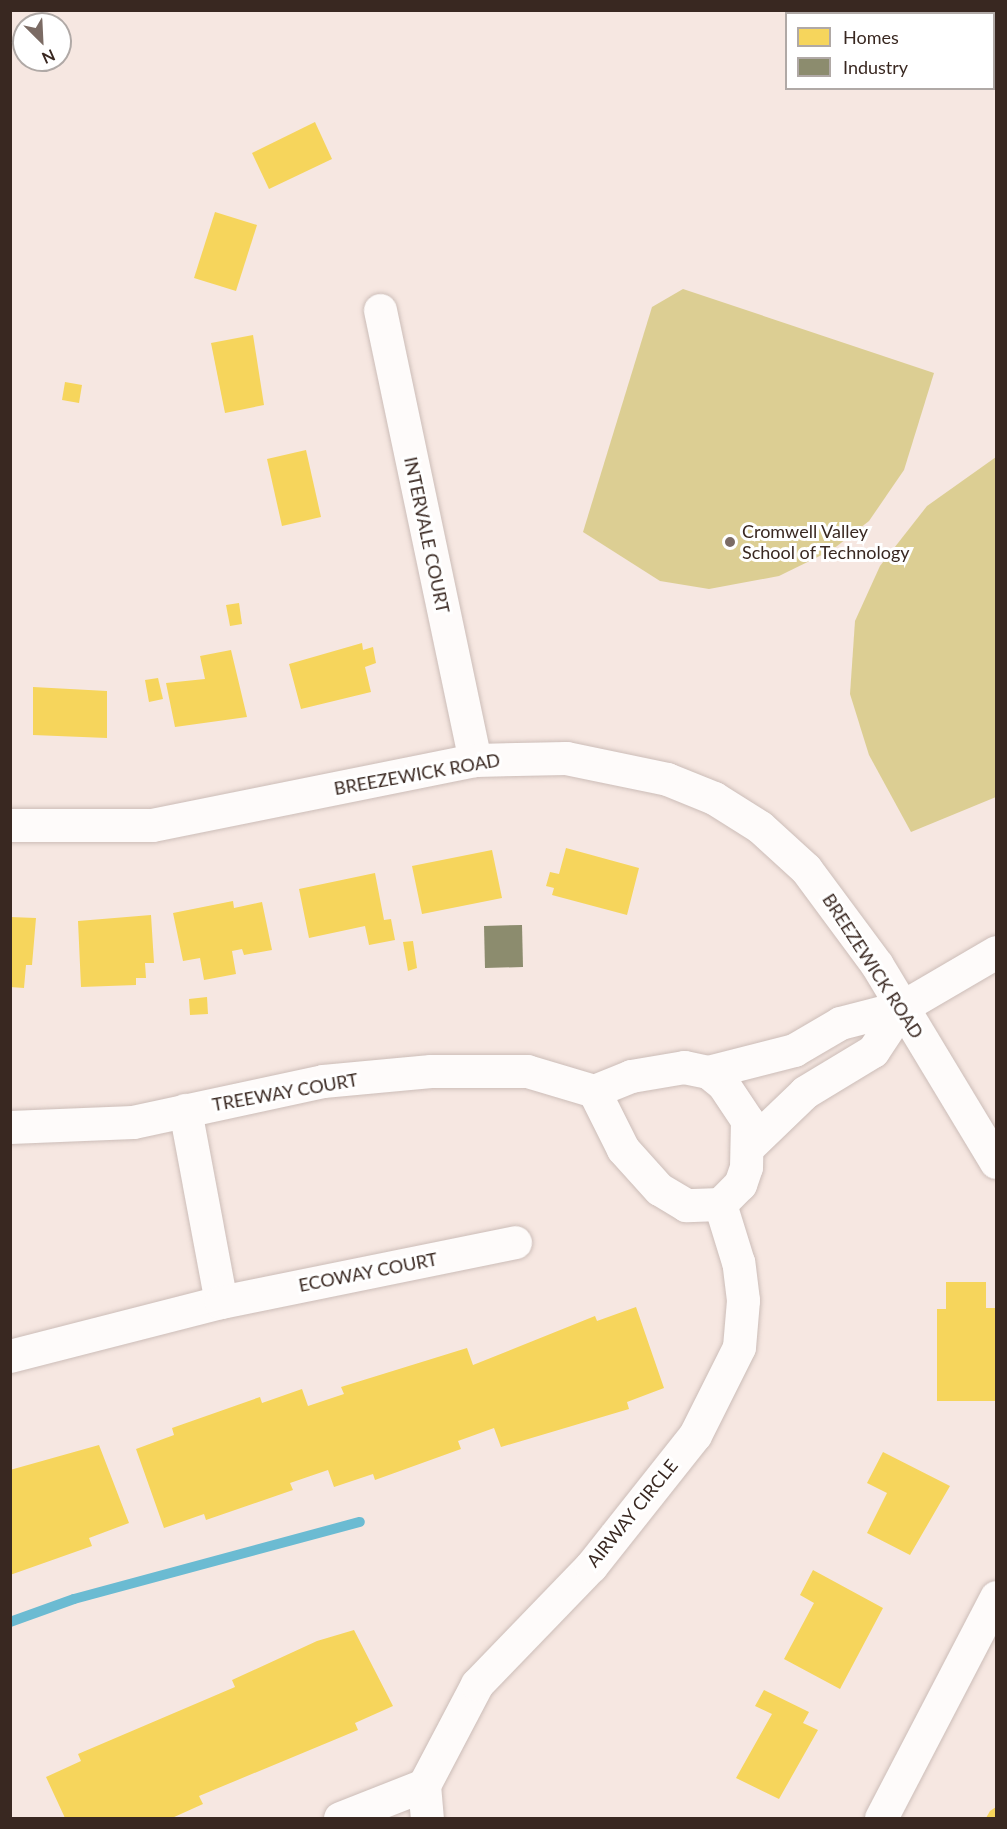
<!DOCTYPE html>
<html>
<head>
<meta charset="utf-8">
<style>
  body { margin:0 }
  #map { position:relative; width:1007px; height:1829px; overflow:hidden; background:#f6e7e1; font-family:Lato,sans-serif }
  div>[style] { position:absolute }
  .green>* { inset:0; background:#dcce93 }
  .homes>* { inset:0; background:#f6d55c }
  .industry>* { inset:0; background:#8c8c6e }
  .stream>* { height:10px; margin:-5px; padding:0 5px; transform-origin:5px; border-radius:5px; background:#6bbbd2 }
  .roads { filter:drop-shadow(0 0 2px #ccbdb8) drop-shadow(0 0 2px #ccbdb8) }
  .minor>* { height:33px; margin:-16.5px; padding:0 16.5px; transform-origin:16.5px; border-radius:16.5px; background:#fefbfa }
  .dots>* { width:16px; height:16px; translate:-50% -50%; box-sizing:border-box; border:3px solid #fff; border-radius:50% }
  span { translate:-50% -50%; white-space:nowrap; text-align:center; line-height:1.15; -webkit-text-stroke:6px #fff; paint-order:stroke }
  .poi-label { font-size:18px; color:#392821 }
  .left { translate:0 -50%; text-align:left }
  .street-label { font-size:18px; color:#392821 }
  .frame { position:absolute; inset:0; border:12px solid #392821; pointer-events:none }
  .legend { position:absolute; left:785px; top:12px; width:210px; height:78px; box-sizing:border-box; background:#fff; border:2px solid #b0a9a6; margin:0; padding:8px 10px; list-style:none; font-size:18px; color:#392821 }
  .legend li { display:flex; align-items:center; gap:12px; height:30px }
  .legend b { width:30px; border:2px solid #b0a9a6 }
  .north { position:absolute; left:12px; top:12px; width:60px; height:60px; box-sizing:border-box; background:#fff; border:2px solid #b0a9a6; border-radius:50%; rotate:156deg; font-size:16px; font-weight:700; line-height:24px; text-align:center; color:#392821 }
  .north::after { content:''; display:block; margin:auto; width:21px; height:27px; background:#7b6b64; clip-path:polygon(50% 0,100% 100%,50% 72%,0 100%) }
</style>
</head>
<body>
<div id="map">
  <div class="green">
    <div style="clip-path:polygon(818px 11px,996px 11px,996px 55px,994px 14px)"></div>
    <div style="clip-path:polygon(683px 289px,934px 373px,904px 470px,869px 521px,832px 550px,779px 576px,709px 589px,660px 581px,583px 532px,652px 307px)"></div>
    <div style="clip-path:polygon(996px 457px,996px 797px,911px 832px,869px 755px,850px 694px,855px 621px,880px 566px,927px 506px)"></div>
  </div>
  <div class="homes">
    <div style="clip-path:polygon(315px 122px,332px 159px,269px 189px,252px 153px)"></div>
    <div style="clip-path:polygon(215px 212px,257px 225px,236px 291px,194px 278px)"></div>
    <div style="clip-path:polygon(253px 335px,264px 405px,225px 413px,211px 343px)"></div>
    <div style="clip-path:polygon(65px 382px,82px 385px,79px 403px,62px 400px)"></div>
    <div style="clip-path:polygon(306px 450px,321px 517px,282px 526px,267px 459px)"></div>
    <div style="clip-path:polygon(239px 603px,242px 624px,230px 626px,226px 605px)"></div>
    <div style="clip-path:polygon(362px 643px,363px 650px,373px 647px,376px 663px,365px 667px,371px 692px,301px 709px,289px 664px)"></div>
    <div style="clip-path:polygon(231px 650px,247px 717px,175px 727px,166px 683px,205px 679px,200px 656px)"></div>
    <div style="clip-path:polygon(158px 678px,163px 699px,149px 702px,145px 680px)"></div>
    <div style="clip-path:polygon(33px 687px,107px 691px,107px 738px,33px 735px)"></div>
    <div style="clip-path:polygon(566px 848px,639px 868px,627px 915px,552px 895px,554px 888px,546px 886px,550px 872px,559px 874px)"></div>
    <div style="clip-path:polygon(492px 850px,502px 898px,422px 914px,412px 866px)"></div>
    <div style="clip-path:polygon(375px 873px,384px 920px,391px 919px,395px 940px,369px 945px,365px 926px,309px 938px,299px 889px)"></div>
    <div style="clip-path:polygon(233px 901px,234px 908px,262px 902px,272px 950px,244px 955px,242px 949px,232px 951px,236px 974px,204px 980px,200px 958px,183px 961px,173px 913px)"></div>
    <div style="clip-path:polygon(151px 915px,154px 963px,145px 963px,146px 978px,136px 978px,136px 985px,81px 987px,78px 921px)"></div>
    <div style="clip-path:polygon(10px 917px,36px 918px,32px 965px,26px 965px,24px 988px,10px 987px)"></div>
    <div style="clip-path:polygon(413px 941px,417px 968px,408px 971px,403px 942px)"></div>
    <div style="clip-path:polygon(207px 997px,208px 1014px,190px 1015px,189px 999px)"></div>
    <div style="clip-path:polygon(946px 1282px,986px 1282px,986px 1308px,996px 1308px,996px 1401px,937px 1401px,937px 1309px,946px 1309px)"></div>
    <div style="clip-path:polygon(636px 1307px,664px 1388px,627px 1402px,629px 1409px,501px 1447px,494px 1428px,458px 1441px,461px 1449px,375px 1480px,373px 1474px,334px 1487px,328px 1470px,290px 1483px,293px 1490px,206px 1520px,204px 1514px,164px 1528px,136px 1449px,174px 1435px,172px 1428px,260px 1397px,262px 1403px,302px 1389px,308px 1406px,344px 1394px,341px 1387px,467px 1348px,473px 1365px,595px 1316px,597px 1321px)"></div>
    <div style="clip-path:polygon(99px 1445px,129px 1523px,89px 1538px,92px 1546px,10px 1575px,10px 1470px)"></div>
    <div style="clip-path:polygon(883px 1452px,950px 1486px,910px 1555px,867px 1533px,887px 1493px,867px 1483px)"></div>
    <div style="clip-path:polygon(813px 1570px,883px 1608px,840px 1689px,784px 1659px,814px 1603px,800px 1595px)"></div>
    <div style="clip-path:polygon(354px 1630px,393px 1706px,355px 1723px,358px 1730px,199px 1796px,203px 1804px,172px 1818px,65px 1818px,46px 1777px,81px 1761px,78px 1754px,235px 1687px,232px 1680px,317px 1641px)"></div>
    <div style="clip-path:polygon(764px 1690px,809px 1712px,803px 1723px,818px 1730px,779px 1799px,736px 1778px,772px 1714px,755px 1706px)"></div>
    <div style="clip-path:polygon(996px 1807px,996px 1818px,986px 1818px,990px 1811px)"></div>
  </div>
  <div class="industry">
    <div style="clip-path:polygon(522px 925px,523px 967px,485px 968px,484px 926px)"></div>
  </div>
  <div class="stream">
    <div style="left:10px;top:1622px;width:68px;rotate:-19.8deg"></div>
    <div style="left:74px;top:1599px;width:296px;rotate:-15.1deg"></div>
  </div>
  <div class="roads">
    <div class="minor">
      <div style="left:380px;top:310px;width:460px;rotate:78.1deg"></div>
      <div style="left:10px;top:825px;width:142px"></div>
      <div style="left:152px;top:825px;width:329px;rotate:-11.4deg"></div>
      <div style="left:475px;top:760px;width:91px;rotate:-1.3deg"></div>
      <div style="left:566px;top:758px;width:103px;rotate:11.7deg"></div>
      <div style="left:667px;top:779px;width:51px;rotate:22deg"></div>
      <div style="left:714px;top:798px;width:54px;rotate:32.2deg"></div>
      <div style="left:760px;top:827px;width:62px;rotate:42.4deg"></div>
      <div style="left:806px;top:869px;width:119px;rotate:53.5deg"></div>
      <div style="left:877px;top:965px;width:230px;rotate:58.9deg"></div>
      <div style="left:684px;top:1067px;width:25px;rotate:12deg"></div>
      <div style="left:708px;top:1072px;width:19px;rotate:39deg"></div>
      <div style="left:723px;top:1084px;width:43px;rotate:56.3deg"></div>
      <div style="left:747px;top:1120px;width:47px;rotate:91.2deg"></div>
      <div style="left:746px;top:1167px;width:18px;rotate:109deg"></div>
      <div style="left:740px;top:1184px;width:28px;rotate:135deg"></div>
      <div style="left:720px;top:1204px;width:34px;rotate:178deg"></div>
      <div style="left:686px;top:1205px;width:31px;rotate:-149deg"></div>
      <div style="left:659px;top:1189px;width:54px;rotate:-132deg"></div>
      <div style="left:623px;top:1149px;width:65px;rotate:-116.6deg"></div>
      <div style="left:594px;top:1091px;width:40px;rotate:-22deg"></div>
      <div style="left:631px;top:1076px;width:54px;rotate:-9.6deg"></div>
      <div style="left:708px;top:1072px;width:89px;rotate:-14.3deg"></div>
      <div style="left:794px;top:1050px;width:53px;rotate:-30.4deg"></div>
      <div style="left:840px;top:1023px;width:64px;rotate:-14.5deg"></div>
      <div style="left:902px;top:1007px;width:109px;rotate:-30.3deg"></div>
      <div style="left:185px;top:1110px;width:195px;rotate:79.4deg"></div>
      <div style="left:10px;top:1127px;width:123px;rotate:-2.3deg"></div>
      <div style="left:133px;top:1122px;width:194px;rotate:-12.2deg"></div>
      <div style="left:323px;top:1081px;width:108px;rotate:-5.3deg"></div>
      <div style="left:431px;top:1071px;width:96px"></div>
      <div style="left:527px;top:1071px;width:70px;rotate:16.6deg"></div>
      <div style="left:750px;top:1145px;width:76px;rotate:-43.9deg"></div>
      <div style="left:805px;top:1092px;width:79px;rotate:-31.1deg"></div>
      <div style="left:873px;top:1051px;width:53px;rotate:-56.6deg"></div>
      <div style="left:10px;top:1356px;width:218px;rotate:-14.4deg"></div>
      <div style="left:221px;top:1302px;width:300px;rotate:-11.5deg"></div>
      <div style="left:424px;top:1785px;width:33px;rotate:85deg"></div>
      <div style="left:340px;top:1818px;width:90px;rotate:-21.4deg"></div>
      <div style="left:424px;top:1785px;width:114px;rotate:-62.3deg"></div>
      <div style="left:477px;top:1684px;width:164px;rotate:-46deg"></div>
      <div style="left:591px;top:1566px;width:167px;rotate:-51.6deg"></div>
      <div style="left:695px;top:1435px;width:98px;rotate:-63.4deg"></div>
      <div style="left:739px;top:1347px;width:47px;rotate:-85.1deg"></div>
      <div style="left:743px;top:1300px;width:38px;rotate:-97deg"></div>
      <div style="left:738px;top:1262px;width:61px;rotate:-107.2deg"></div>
      <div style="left:881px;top:1818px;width:249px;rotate:-62.5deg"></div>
    </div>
  </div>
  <div class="dots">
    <div style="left:730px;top:542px;background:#7b6b64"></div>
  </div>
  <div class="poi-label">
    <span class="left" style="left:742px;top:542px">Cromwell Valley<br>School of Technology</span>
  </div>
  <div class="street-label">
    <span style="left:427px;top:535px;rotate:78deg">INTERVALE COURT</span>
    <span style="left:417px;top:774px;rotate:-10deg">BREEZEWICK ROAD</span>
    <span style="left:873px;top:966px;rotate:57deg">BREEZEWICK ROAD</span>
    <span style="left:285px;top:1092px;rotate:-10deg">TREEWAY COURT</span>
    <span style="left:368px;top:1272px;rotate:-11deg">ECOWAY COURT</span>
    <span style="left:632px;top:1513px;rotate:-51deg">AIRWAY CIRCLE</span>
  </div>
  <div class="frame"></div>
  <ul class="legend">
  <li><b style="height:16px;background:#f6d55c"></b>Homes</li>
  <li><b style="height:16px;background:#8c8c6e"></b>Industry</li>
  </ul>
  <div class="north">N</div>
</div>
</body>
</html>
